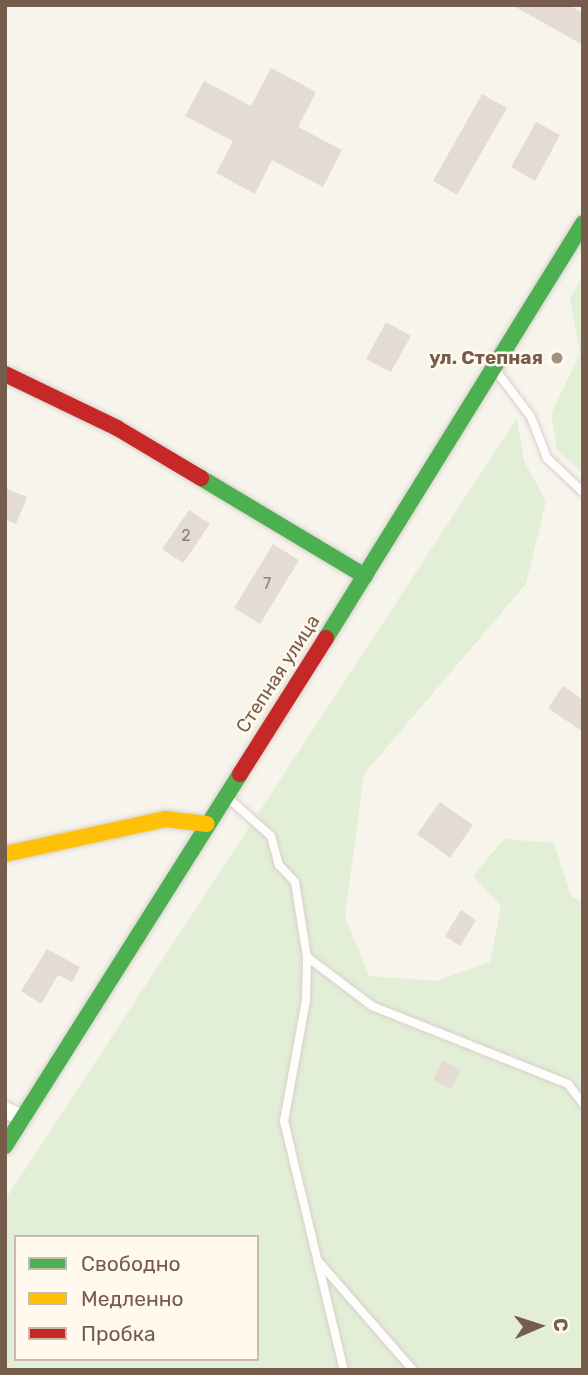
<!DOCTYPE html>
<html>
<head>
<meta charset="utf-8">
<style>
  body { margin:0 }
  #map { position:relative; width:588px; height:1375px; overflow:hidden; background:#f7f4ec; font-family:Rubik,sans-serif }
  div>[style] { position:absolute }
  .green>* { inset:0; background:#e3eed7 }
  .building>* { inset:0; background:#e4dcd4 }
  .roads { filter:drop-shadow(0 0 2px #d6d1ca) drop-shadow(0 0 2px #d6d1ca) }
  .lane>* { height:8px; margin:-4px; padding:0 4px; transform-origin:4px; border-radius:4px; background:#fefdfc }
  .street>* { height:16px; margin:-8px; padding:0 8px; transform-origin:8px; border-radius:8px; background:#fefdfc }
  .fast>* { height:16px; margin:-8px; padding:0 8px; transform-origin:8px; border-radius:8px; background:#4caf50 }
  .slow>* { height:16px; margin:-8px; padding:0 8px; transform-origin:8px; border-radius:8px; background:#ffc107 }
  .jam>* { height:16px; margin:-8px; padding:0 8px; transform-origin:8px; border-radius:8px; background:#c62828 }
  .dots>* { width:19px; height:19px; translate:-50% -50%; box-sizing:border-box; border:4px solid #fff9ee; border-radius:50% }
  span { translate:-50% -50%; white-space:nowrap; text-align:center; line-height:1.15; -webkit-text-stroke:5px #fff9ee; paint-order:stroke }
  .number-label { font-size:16px; color:#937e70 }
  .number-label span { -webkit-text-stroke-width:0 }
  .poi-label { font-size:19px; color:#765c4b; font-weight:700 }
  .right { translate:-100% -50%; text-align:right }
  .street-label { font-size:19px; color:#765c4b }
  .frame { position:absolute; inset:0; border:7px solid #765c4b; pointer-events:none }
  .legend { position:absolute; left:14px; top:1235px; width:245px; height:126px; box-sizing:border-box; background:#fff9ee; border:2px solid #c8baad; margin:0; padding:9px 12px; list-style:none; font-size:21px; color:#765c4b }
  .legend li { display:flex; align-items:center; gap:14px; height:35px }
  .legend b { width:35px; border:2px solid #c8baad }
  .north { position:absolute; left:504px; top:1291px; width:70px; height:70px; -webkit-text-stroke:5px #fff9ee; paint-order:stroke; rotate:87deg; font-size:19px; font-weight:700; line-height:28px; text-align:center; color:#765c4b }
  .north::after { content:''; display:block; margin:auto; width:24px; height:32px; background:#765c4b; clip-path:polygon(50% 0,100% 100%,50% 72%,0 100%) }
</style>
</head>
<body>
<div id="map">
  <div class="green">
    <div style="clip-path:polygon(583px 276px,583px 473px,557px 450px,551px 414px,580px 354px,570px 298px)"></div>
    <div style="clip-path:polygon(evenodd,517px 418px,524px 461px,546px 501px,526px 584px,364px 774px,345px 917px,369px 976px,436px 981px,490px 962px,501px 906px,473px 876px,504px 839px,554px 843px,571px 896px,583px 902px,583px 1370px,5px 1370px,5px 1200px,517px 418px,16px 1237px,257px 1237px,257px 1359px,16px 1359px,16px 1237px)"></div>
  </div>
  <div class="building">
    <div style="clip-path:polygon(512px 5px,569px 5px,583px 13px,583px 45px)"></div>
    <div style="clip-path:polygon(271px 68px,316px 92px,298px 127px,342px 150px,323px 187px,272px 160px,255px 194px,216px 173px,233px 141px,185px 116px,204px 81px,251px 106px)"></div>
    <div style="clip-path:polygon(482px 94px,507px 108px,457px 195px,433px 181px)"></div>
    <div style="clip-path:polygon(536px 122px,560px 135px,535px 181px,511px 167px)"></div>
    <div style="clip-path:polygon(386px 322px,411px 336px,391px 372px,366px 359px)"></div>
    <div style="clip-path:polygon(5px 488px,27px 497px,16px 524px,5px 519px)"></div>
    <div style="clip-path:polygon(189px 510px,210px 524px,183px 563px,162px 549px)"></div>
    <div style="clip-path:polygon(273px 544px,299px 560px,260px 624px,234px 608px)"></div>
    <div style="clip-path:polygon(563px 686px,583px 700px,583px 732px,548px 708px)"></div>
    <div style="clip-path:polygon(440px 802px,473px 825px,450px 858px,417px 834px)"></div>
    <div style="clip-path:polygon(461px 910px,476px 920px,460px 946px,445px 936px)"></div>
    <div style="clip-path:polygon(47px 949px,80px 967px,72px 982px,58px 975px,41px 1004px,21px 991px)"></div>
    <div style="clip-path:polygon(443px 1060px,461px 1070px,451px 1089px,433px 1080px)"></div>
  </div>
  <div class="roads">
    <div class="lane">
      <div style="left:497px;top:372px;width:56px;rotate:52.9deg"></div>
      <div style="left:531px;top:417px;width:44px;rotate:68.7deg"></div>
      <div style="left:547px;top:458px;width:50px;rotate:43.4deg"></div>
      <div style="left:227px;top:797px;width:59px;rotate:41.6deg"></div>
      <div style="left:271px;top:836px;width:30px;rotate:75deg"></div>
      <div style="left:279px;top:865px;width:23px;rotate:47deg"></div>
      <div style="left:295px;top:882px;width:76px;rotate:80.9deg"></div>
      <div style="left:307px;top:957px;width:81px;rotate:37deg"></div>
      <div style="left:372px;top:1006px;width:211px;rotate:21.7deg"></div>
      <div style="left:568px;top:1084px;width:25px;rotate:53deg"></div>
      <div style="left:307px;top:957px;width:43px;rotate:91.3deg"></div>
      <div style="left:306px;top:1000px;width:123px;rotate:100.3deg"></div>
      <div style="left:284px;top:1121px;width:256px;rotate:76.5deg"></div>
      <div style="left:319px;top:1262px;width:143px;rotate:49deg"></div>
    </div>
    <div class="street">
      <div style="left:5px;top:1110px;width:20px;rotate:24deg"></div>
    </div>
    <div class="fast">
      <div style="left:201px;top:478px;width:191px;rotate:30.9deg"></div>
      <div style="left:326px;top:638px;width:488px;rotate:-58.2deg"></div>
      <div style="left:5px;top:1146px;width:440px;rotate:-57.7deg"></div>
    </div>
    <div class="slow">
      <div style="left:5px;top:854px;width:164px;rotate:-12.3deg"></div>
      <div style="left:165px;top:819px;width:42px;rotate:6.8deg"></div>
    </div>
    <div class="jam">
      <div style="left:5px;top:374px;width:124px;rotate:25.7deg"></div>
      <div style="left:117px;top:428px;width:98px;rotate:30.8deg"></div>
      <div style="left:240px;top:774px;width:161px;rotate:-57.7deg"></div>
    </div>
  </div>
  <div class="dots">
    <div style="left:557px;top:358px;background:#a39183"></div>
  </div>
  <div class="number-label">
    <span style="left:186px;top:536px">2</span>
    <span style="left:267px;top:584px">7</span>
  </div>
  <div class="poi-label">
    <span class="right" style="left:543px;top:358px">ул. Степная</span>
  </div>
  <div class="street-label">
    <span style="left:278px;top:674px;rotate:-57deg">Степная улица</span>
  </div>
  <div class="frame"></div>
  <ul class="legend">
  <li><b style="height:9px;background:#4caf50"></b>Свободно</li>
  <li><b style="height:9px;background:#ffc107"></b>Медленно</li>
  <li><b style="height:9px;background:#c62828"></b>Пробка</li>
  </ul>
  <div class="north">С</div>
</div>
</body>
</html>
